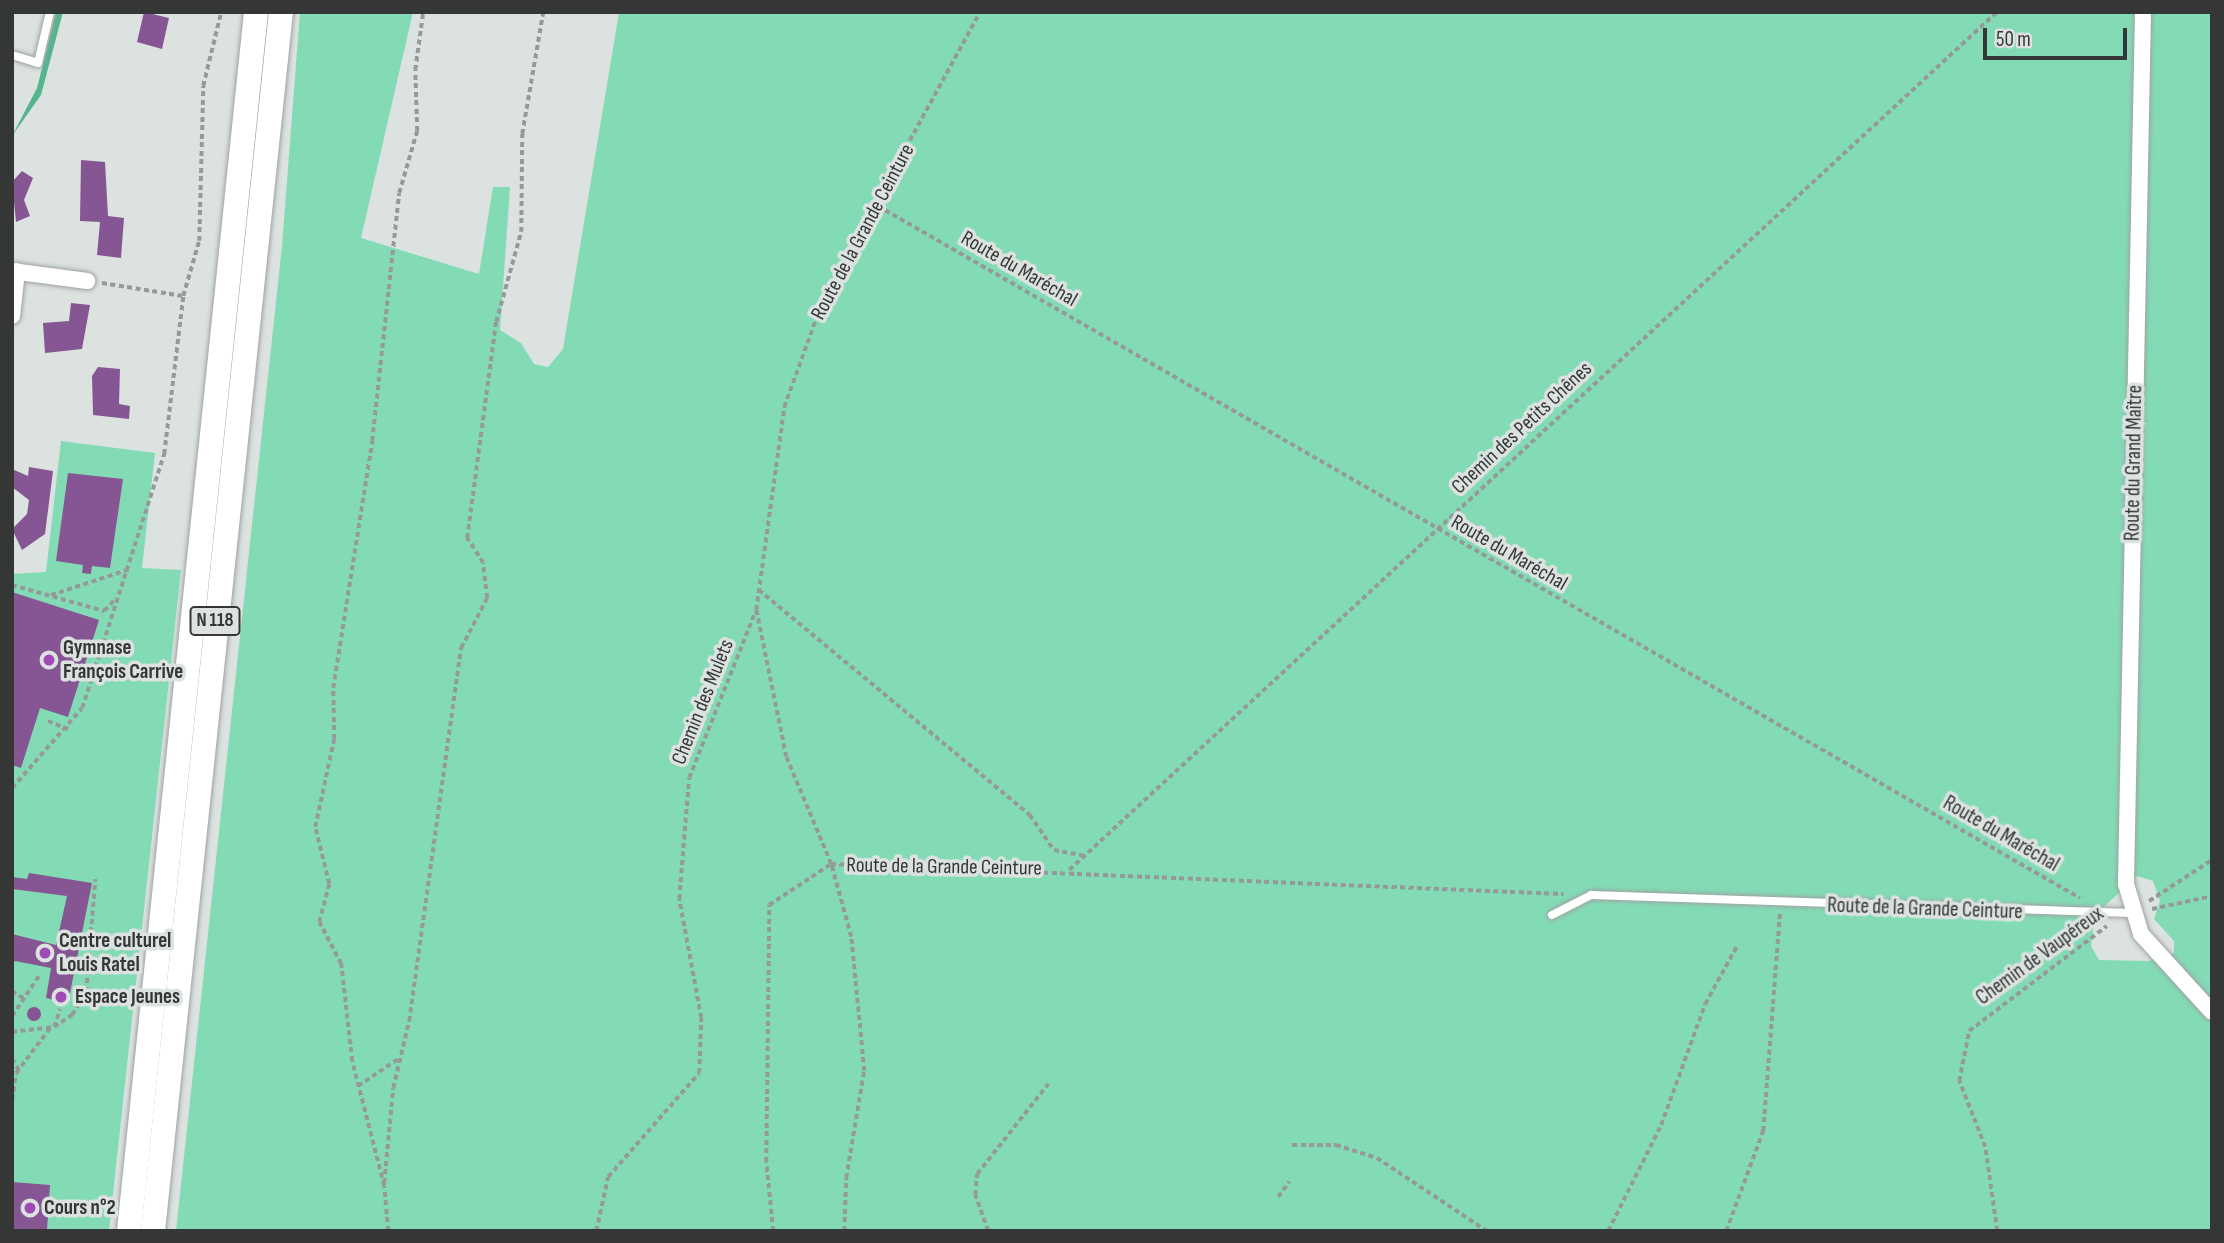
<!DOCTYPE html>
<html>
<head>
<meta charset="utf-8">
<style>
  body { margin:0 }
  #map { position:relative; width:2224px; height:1243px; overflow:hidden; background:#dce2df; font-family:"Sofia Sans Condensed",sans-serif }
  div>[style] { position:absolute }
  .green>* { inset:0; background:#83dbb6 }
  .water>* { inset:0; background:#55b58f }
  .building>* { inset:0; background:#855693 }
  .round { border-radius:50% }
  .path>* { height:3.5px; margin-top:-1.75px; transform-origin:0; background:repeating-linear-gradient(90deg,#959a98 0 5px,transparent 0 8.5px) }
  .roads { filter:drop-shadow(0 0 2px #9ea3a1) drop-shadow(0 0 2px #9ea3a1) }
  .service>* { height:8px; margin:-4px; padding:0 4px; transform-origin:4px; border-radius:4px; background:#fff }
  .minor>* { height:16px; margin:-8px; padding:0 8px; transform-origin:8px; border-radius:8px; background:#fff }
  .trunk>* { height:24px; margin:-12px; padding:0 12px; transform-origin:12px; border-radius:12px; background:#fff }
  .dots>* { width:19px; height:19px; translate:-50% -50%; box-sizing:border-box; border:4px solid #dce2df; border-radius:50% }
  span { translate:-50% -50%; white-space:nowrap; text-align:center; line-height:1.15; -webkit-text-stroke:7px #dce2df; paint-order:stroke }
  .shield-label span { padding:2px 5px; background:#dce2df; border:2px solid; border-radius:5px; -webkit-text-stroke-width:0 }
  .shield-label { font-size:19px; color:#353736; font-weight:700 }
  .street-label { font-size:21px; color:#353736 }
  .poi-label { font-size:21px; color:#353736; font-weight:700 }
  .left { translate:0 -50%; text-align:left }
  .frame { position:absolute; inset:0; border:14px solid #353736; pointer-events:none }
  .scale { position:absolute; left:1983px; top:28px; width:144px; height:32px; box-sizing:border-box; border:4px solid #353736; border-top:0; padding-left:9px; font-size:21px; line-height:24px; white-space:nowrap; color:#353736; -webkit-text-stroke:5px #dce2df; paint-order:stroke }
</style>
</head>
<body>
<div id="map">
  <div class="green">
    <div style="clip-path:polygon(evenodd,300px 12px,413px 12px,361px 238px,479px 274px,493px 187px,510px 187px,500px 330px,521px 343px,534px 364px,548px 367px,563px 349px,619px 12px,2212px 12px,2212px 1231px,176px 1231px,282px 246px,300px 12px,2137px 876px,2153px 881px,2160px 901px,2154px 919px,2174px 941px,2174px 953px,2149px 961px,2099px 960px,2091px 946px,2095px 915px,2137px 876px)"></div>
    <div style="clip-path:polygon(61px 441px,155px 453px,142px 568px,181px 570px,109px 1231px,12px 1231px,12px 574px,46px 572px)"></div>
  </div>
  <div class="water">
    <div style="clip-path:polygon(56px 12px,63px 12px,41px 95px,12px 136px,37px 88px)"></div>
  </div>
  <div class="building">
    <div style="clip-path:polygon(144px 12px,169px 18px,162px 49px,137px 42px)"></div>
    <div style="clip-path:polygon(81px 160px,105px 162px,108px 216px,124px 218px,121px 258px,97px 255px,100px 222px,80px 221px)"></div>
    <div style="clip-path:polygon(22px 171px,33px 178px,24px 200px,30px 216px,16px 222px,12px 182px)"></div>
    <div style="clip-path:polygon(71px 303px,90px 305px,82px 349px,45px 353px,43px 323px,69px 321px)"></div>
    <div style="clip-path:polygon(98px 367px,120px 369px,119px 404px,130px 406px,129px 419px,93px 415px,92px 376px)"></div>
    <div style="clip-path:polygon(29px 467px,53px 471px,45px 534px,22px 550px,12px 529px,27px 514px,29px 500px,12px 487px,12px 469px,28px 476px)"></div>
    <div style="clip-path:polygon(68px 473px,123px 479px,110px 568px,92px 566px,91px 574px,82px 573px,83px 565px,56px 561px)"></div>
    <div style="clip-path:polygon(12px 592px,99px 620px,68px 717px,40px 708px,21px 768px,12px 765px)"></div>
    <div style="clip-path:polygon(29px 873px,92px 883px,68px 1003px,46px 998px,51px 968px,15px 961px,12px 966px,12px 934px,56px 945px,67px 896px,12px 889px,12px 877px,27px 879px)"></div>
    <div class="round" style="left:27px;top:1007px;width:14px;height:14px"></div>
    <div style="clip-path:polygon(12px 1182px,50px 1185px,47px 1231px,12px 1231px)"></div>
  </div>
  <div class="path">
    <div style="left:878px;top:206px;width:1387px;rotate:29.93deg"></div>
    <div style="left:102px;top:283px;width:82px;rotate:9.1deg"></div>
    <div style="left:12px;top:585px;width:96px;rotate:15.8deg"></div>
    <div style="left:104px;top:611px;width:18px;rotate:-47deg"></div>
    <div style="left:759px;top:590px;width:352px;rotate:39.7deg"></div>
    <div style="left:1030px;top:815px;width:42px;rotate:55.6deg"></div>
    <div style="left:1054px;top:850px;width:31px;rotate:11deg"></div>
    <div style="left:51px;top:595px;width:83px;rotate:-18.2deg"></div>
    <div style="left:48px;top:721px;width:22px;rotate:22deg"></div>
    <div style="left:12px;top:788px;width:106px;rotate:-48.8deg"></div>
    <div style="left:82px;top:708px;width:267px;rotate:-72.1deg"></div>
    <div style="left:164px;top:454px;width:159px;rotate:-83.1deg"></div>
    <div style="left:183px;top:296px;width:57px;rotate:-73.8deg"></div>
    <div style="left:199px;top:241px;width:155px;rotate:-88.5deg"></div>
    <div style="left:203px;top:86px;width:76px;rotate:-76.3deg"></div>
    <div style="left:831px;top:864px;width:733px;rotate:2.35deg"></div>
    <div style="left:1069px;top:870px;width:1264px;rotate:-42.76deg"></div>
    <div style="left:2149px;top:901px;width:75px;rotate:-33.1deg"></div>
    <div style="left:2152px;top:909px;width:61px;rotate:-12.2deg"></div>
    <div style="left:12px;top:991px;width:17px;rotate:31deg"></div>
    <div style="left:12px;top:1016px;width:50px;rotate:-56.3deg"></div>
    <div style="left:54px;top:1027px;width:22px;rotate:-34deg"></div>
    <div style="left:72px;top:1015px;width:27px;rotate:-59deg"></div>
    <div style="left:86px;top:992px;width:113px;rotate:-85.4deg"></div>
    <div style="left:12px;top:1032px;width:42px;rotate:-6.8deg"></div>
    <div style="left:54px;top:1027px;width:19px;rotate:-72deg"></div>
    <div style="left:12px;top:1059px;width:13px;rotate:58deg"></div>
    <div style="left:358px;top:1086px;width:48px;rotate:-34deg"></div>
    <div style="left:12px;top:1100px;width:27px;rotate:-82deg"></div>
    <div style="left:16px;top:1073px;width:56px;rotate:-52.9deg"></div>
    <div style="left:1292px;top:1145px;width:44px"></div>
    <div style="left:1336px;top:1145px;width:43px;rotate:17.6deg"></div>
    <div style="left:1377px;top:1158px;width:132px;rotate:33.6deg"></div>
    <div style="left:384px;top:1183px;width:95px;rotate:-84.6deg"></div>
    <div style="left:393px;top:1088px;width:69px;rotate:-76.6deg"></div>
    <div style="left:409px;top:1021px;width:377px;rotate:-82.1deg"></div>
    <div style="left:461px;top:648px;width:56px;rotate:-62.5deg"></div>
    <div style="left:487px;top:598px;width:35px;rotate:-97deg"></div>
    <div style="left:483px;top:563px;width:30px;rotate:-123deg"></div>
    <div style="left:467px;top:538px;width:218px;rotate:-82.4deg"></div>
    <div style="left:496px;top:322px;width:93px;rotate:-74.5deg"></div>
    <div style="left:521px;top:232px;width:98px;rotate:-89.4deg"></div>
    <div style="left:522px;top:134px;width:124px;rotate:-80.2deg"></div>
    <div style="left:1278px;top:1197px;width:19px;rotate:-54deg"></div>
    <div style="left:388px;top:1231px;width:45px;rotate:-95.1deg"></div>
    <div style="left:384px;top:1186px;width:129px;rotate:-104.4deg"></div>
    <div style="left:352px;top:1061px;width:98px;rotate:-96.5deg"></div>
    <div style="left:341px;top:964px;width:47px;rotate:-117.6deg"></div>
    <div style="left:319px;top:922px;width:39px;rotate:-75deg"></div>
    <div style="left:329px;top:884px;width:59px;rotate:-103.8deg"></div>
    <div style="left:315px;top:827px;width:90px;rotate:-77.8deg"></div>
    <div style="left:334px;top:739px;width:51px;rotate:-91.1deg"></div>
    <div style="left:333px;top:688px;width:250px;rotate:-81deg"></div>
    <div style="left:372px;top:441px;width:249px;rotate:-83.8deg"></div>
    <div style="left:399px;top:193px;width:65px;rotate:-73.8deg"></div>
    <div style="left:417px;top:131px;width:61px;rotate:-91.9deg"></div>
    <div style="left:415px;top:70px;width:59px;rotate:-82.1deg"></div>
    <div style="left:596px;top:1231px;width:55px;rotate:-77.5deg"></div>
    <div style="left:608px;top:1177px;width:138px;rotate:-48.8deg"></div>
    <div style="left:699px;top:1073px;width:55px;rotate:-87.9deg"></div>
    <div style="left:701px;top:1018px;width:121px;rotate:-100.5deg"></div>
    <div style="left:679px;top:899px;width:121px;rotate:-85.3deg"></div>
    <div style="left:689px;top:778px;width:179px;rotate:-68.3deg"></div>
    <div style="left:773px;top:1231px;width:69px;rotate:-95.8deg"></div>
    <div style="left:766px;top:1162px;width:257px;rotate:-89.3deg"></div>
    <div style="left:769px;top:905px;width:74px;rotate:-33.5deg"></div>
    <div style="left:844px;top:1231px;width:53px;rotate:-87.8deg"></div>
    <div style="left:846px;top:1178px;width:109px;rotate:-80.5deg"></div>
    <div style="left:864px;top:1071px;width:135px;rotate:-95.5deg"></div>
    <div style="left:851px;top:937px;width:76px;rotate:-105.3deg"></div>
    <div style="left:831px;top:864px;width:116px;rotate:-112.8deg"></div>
    <div style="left:786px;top:757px;width:150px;rotate:-101.5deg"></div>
    <div style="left:756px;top:610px;width:205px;rotate:-82.1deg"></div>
    <div style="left:784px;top:407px;width:117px;rotate:-70deg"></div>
    <div style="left:824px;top:297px;width:325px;rotate:-61.3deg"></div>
    <div style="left:988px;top:1231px;width:38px;rotate:-110deg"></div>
    <div style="left:975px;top:1195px;width:21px;rotate:-85deg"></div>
    <div style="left:977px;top:1174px;width:115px;rotate:-51.7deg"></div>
    <div style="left:1608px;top:1231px;width:119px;rotate:-63.4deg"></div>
    <div style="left:1661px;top:1125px;width:129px;rotate:-70deg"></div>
    <div style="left:1705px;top:1004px;width:66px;rotate:-61.1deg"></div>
    <div style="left:1726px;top:1231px;width:107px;rotate:-69.7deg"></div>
    <div style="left:1763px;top:1131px;width:220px;rotate:-85.6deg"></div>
    <div style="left:1997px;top:1231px;width:85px;rotate:-98.1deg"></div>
    <div style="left:1985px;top:1147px;width:71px;rotate:-111.5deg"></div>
    <div style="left:1959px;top:1081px;width:51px;rotate:-78.7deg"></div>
    <div style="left:1969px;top:1031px;width:173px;rotate:-37.3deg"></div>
  </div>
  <div class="roads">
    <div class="service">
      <div style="left:12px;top:55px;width:27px;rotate:17deg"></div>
      <div style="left:38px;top:63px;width:52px;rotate:-76.8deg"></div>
      <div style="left:1552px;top:915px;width:44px;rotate:-27.1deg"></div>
      <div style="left:1591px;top:895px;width:540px;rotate:1.91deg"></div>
    </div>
    <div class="minor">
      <div style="left:2143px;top:12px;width:872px;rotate:91.12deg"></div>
      <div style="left:2126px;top:884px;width:52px;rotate:73.3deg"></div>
      <div style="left:2141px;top:934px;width:105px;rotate:47.7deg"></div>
      <div style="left:12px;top:271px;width:76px;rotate:7.6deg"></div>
      <div style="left:12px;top:316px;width:45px;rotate:-83.7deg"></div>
    </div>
    <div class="trunk">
      <div style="left:129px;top:1231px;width:1226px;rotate:-84.05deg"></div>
      <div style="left:153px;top:1231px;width:1226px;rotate:-84.01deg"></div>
    </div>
  </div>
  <div class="dots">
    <div style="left:49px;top:660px;background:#a04ab7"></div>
    <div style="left:45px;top:953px;background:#a04ab7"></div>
    <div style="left:61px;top:997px;background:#a04ab7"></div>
    <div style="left:30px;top:1208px;background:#a04ab7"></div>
  </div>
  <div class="shield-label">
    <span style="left:215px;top:621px">N 118</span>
  </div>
  <div class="street-label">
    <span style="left:863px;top:232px;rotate:-62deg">Route de la Grande Ceinture</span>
    <span style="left:1019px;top:269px;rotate:30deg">Route du Maréchal</span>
    <span style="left:1522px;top:428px;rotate:-43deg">Chemin des Petits Chênes</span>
    <span style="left:2134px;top:463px;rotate:-89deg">Route du Grand Maître</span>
    <span style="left:1509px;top:553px;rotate:30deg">Route du Maréchal</span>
    <span style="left:703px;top:702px;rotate:-68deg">Chemin des Mulets</span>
    <span style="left:2001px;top:834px;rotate:30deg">Route du Maréchal</span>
    <span style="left:944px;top:867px;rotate:1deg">Route de la Grande Ceinture</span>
    <span style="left:1925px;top:909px;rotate:2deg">Route de la Grande Ceinture</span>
    <span style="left:2040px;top:956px;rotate:-36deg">Chemin de Vaupéreux</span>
  </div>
  <div class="poi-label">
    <span class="left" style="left:63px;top:660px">Gymnase<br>François Carrive</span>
    <span class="left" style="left:59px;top:953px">Centre culturel<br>Louis Ratel</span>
    <span class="left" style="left:75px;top:997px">Espace Jeunes</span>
    <span class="left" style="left:44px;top:1208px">Cours n°2</span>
  </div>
  <div class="frame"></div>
  <div class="scale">50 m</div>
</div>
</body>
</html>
